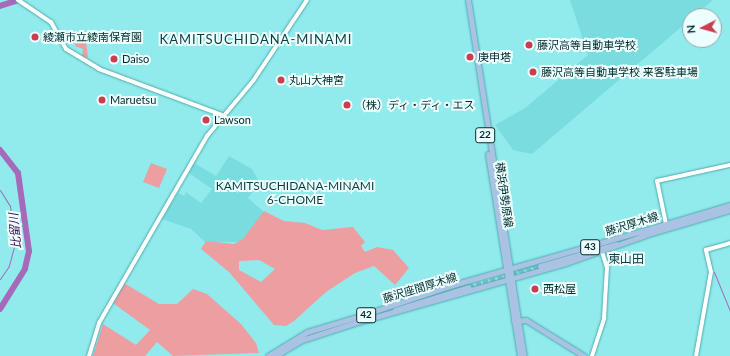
<!DOCTYPE html>
<html>
<head>
<meta charset="utf-8">
<style>
  body { margin:0 }
  #map { position:relative; width:730px; height:356px; overflow:hidden; background:#91ebed; font-family:Lato,"Noto Sans JP",sans-serif }
  div>[style] { position:absolute }
  .built>* { inset:0; background:#79dddf }
  .green>* { inset:0; background:#ec9ea0 }
  .stream>* { height:1px; margin:-0.5px; padding:0 0.5px; transform-origin:0.5px; border-radius:0.5px; background:#a56ab8 }
  .river>* { height:6px; margin:-3px; padding:0 3px; transform-origin:3px; border-radius:3px; background:#a56ab8 }
  .major-tunnel>* { height:5px; margin-top:-2.5px; transform-origin:0; background:repeating-linear-gradient(90deg,#74c4c6 0 5px,transparent 0 7.5px) }
  .roads { filter:drop-shadow(0 0 1px #51abae) drop-shadow(0 0 1px #51abae) }
  .minor>* { height:4px; margin:-2px; padding:0 2px; transform-origin:2px; border-radius:2px; background:#fff }
  .major>* { height:5px; margin:-2.5px; padding:0 2.5px; transform-origin:2.5px; border-radius:2.5px; background:#aac2e3 }
  .dots>* { width:11px; height:11px; translate:-50% -50%; box-sizing:border-box; border:2px solid #edfefe; border-radius:50% }
  span { translate:-50% -50%; white-space:nowrap; text-align:center; line-height:1.15; -webkit-text-stroke:4px #edfefe; paint-order:stroke }
  .shield-label span { padding:1px 3px; background:#edfefe; border:1px solid; border-radius:3px; -webkit-text-stroke-width:0 }
  .shield-label { font-size:10px; color:#012a2b; font-weight:700 }
  .poi-label { font-size:11px; color:#012a2b }
  .left { translate:0 -50%; text-align:left }
  .street-label { font-size:11px; color:#012a2b }
  .neighbourhood-label { font-size:12px; color:#0c3f41 }
  .water-label { font-size:12px; color:#450955; font-style:italic }
  .quarter-label { font-size:13px; color:#0c3f41; letter-spacing:1px }
  .north { position:absolute; left:682px; top:8px; width:40px; height:40px; box-sizing:border-box; background:#edfefe; border:1px solid #8fa9aa; border-radius:50%; rotate:264deg; font-size:11px; font-weight:700; line-height:16px; text-align:center; color:#012a2b }
  .north::after { content:''; display:block; margin:auto; width:14px; height:18px; background:#cd3c4f; clip-path:polygon(50% 0,100% 100%,50% 72%,0 100%) }
</style>
</head>
<body>
<div id="map">
  <div class="built">
    <div style="clip-path:polygon(570px 0,713px 0,532px 154px,513px 150px,495px 125px,525px 108px,588px 55px)"></div>
    <div style="clip-path:polygon(229px 156px,252px 169px,260px 183px,248px 198px,264px 212px,242px 242px,205px 242px,191px 229px,162px 219px,178px 193px,184px 196px,186px 192px,201px 203px,212px 189px,189px 173px,194px 163px,216px 176px)"></div>
  </div>
  <div class="green">
    <div style="clip-path:polygon(85px 36px,88px 57px,86px 58px,82px 56px,83px 49px,75px 46px,76px 37px)"></div>
    <div style="clip-path:polygon(151px 163px,167px 169px,159px 188px,143px 182px)"></div>
    <div style="clip-path:polygon(evenodd,264px 211px,284px 221px,305px 223px,322px 230px,353px 227px,365px 242px,361px 246px,365px 252px,377px 247px,393px 250px,409px 268px,395px 285px,374px 266px,355px 273px,326px 292px,294px 321px,286px 326px,274px 325px,229px 272px,201px 249px,206px 241px,234px 244px,243px 239px,264px 211px,259px 260px,275px 269px,261px 282px,239px 270px,239px 261px,259px 260px)"></div>
    <div style="clip-path:polygon(124px 283px,159px 304px,177px 304px,193px 289px,207px 294px,241px 324px,256px 343px,259px 353px,173px 356px,157px 342px,145px 356px,93px 356px,103px 324px,136px 345px,150px 330px,113px 303px)"></div>
  </div>
  <div class="stream">
    <div style="left:0;top:190px;width:19px;rotate:58deg"></div>
    <div style="left:10px;top:206px;width:37px;rotate:82deg"></div>
    <div style="left:15px;top:243px;width:24px;rotate:105deg"></div>
    <div style="left:9px;top:266px;width:16px;rotate:125deg"></div>
    <div style="left:714px;top:272px;width:42px;rotate:67.7deg"></div>
  </div>
  <div class="river">
    <div style="left:0;top:6px;width:19px;rotate:-18deg"></div>
    <div style="left:0;top:150px;width:29px;rotate:52deg"></div>
    <div style="left:18px;top:173px;width:79px;rotate:82deg"></div>
    <div style="left:29px;top:251px;width:18px;rotate:103deg"></div>
    <div style="left:25px;top:269px;width:47px;rotate:122deg"></div>
  </div>
  <div class="major-tunnel">
    <div style="left:517px;top:270px;width:18px;rotate:-19deg"></div>
    <div style="left:469px;top:287px;width:74px;rotate:-16.5deg"></div>
  </div>
  <div class="roads">
    <div class="minor">
      <div style="left:18px;top:0;width:40px;rotate:34deg"></div>
      <div style="left:51px;top:22px;width:31px;rotate:61deg"></div>
      <div style="left:66px;top:49px;width:39px;rotate:31deg"></div>
      <div style="left:99px;top:69px;width:131px;rotate:20.5deg"></div>
      <div style="left:666px;top:224px;width:44px;rotate:-101.8deg"></div>
      <div style="left:657px;top:181px;width:75px;rotate:-12.4deg"></div>
      <div style="left:89px;top:356px;width:34px;rotate:-73deg"></div>
      <div style="left:99px;top:323px;width:216px;rotate:-60deg"></div>
      <div style="left:207px;top:136px;width:72px;rotate:-50.1deg"></div>
      <div style="left:253px;top:81px;width:97px;rotate:-56.3deg"></div>
      <div style="left:592px;top:356px;width:40px;rotate:-72deg"></div>
      <div style="left:604px;top:318px;width:50px;rotate:-86.6deg"></div>
      <div style="left:607px;top:268px;width:17px;rotate:-107deg"></div>
      <div style="left:696px;top:356px;width:85px;rotate:-79.9deg"></div>
      <div style="left:711px;top:272px;width:23px;rotate:-103deg"></div>
      <div style="left:706px;top:250px;width:25px;rotate:-16deg"></div>
    </div>
    <div class="major">
      <div style="left:468px;top:0;width:360px;rotate:81.1deg"></div>
      <div style="left:488px;top:154px;width:205px;rotate:81deg"></div>
      <div style="left:639px;top:232px;width:95px;rotate:-16.5deg"></div>
      <div style="left:641px;top:236px;width:93px;rotate:-16.3deg"></div>
      <div style="left:540px;top:266px;width:79px;rotate:-16.1deg"></div>
      <div style="left:395px;top:310px;width:77px;rotate:-17.3deg"></div>
      <div style="left:357px;top:317px;width:97px;rotate:-18.6deg"></div>
      <div style="left:449px;top:286px;width:201px;rotate:-15.9deg"></div>
      <div style="left:514px;top:321px;width:12px;rotate:-5deg"></div>
      <div style="left:526px;top:320px;width:68px;rotate:31.8deg"></div>
      <div style="left:358px;top:322px;width:216px;rotate:-15.8deg"></div>
      <div style="left:566px;top:263px;width:82px;rotate:-19.3deg"></div>
      <div style="left:268px;top:356px;width:46px;rotate:-31.6deg"></div>
      <div style="left:307px;top:332px;width:55px;rotate:-16.8deg"></div>
      <div style="left:275px;top:356px;width:31px;rotate:-31deg"></div>
      <div style="left:302px;top:340px;width:62px;rotate:-17.9deg"></div>
    </div>
  </div>
  <div class="dots">
    <div style="left:35px;top:37px;background:#cd3c4f"></div>
    <div style="left:529px;top:45px;background:#cd3c4f"></div>
    <div style="left:470px;top:57px;background:#cd3c4f"></div>
    <div style="left:114px;top:59px;background:#cd3c4f"></div>
    <div style="left:533px;top:72px;background:#cd3c4f"></div>
    <div style="left:281px;top:80px;background:#cd3c4f"></div>
    <div style="left:102px;top:100px;background:#cd3c4f"></div>
    <div style="left:347px;top:105px;background:#cd3c4f"></div>
    <div style="left:206px;top:120px;background:#cd3c4f"></div>
    <div style="left:535px;top:289px;background:#cd3c4f"></div>
  </div>
  <div class="shield-label">
    <span style="left:485px;top:135px">22</span>
    <span style="left:590px;top:247px">43</span>
    <span style="left:366px;top:315px">42</span>
  </div>
  <div class="poi-label">
    <span class="left" style="left:43px;top:37px">綾瀬市立綾南保育園</span>
    <span class="left" style="left:537px;top:45px">藤沢高等自動車学校</span>
    <span class="left" style="left:478px;top:57px">庚申塔</span>
    <span class="left" style="left:122px;top:59px">Daiso</span>
    <span class="left" style="left:541px;top:72px">藤沢高等自動車学校 来客駐車場</span>
    <span class="left" style="left:289px;top:80px">丸山大神宮</span>
    <span class="left" style="left:110px;top:100px">Maruetsu</span>
    <span class="left" style="left:355px;top:105px">（株）ディ・ディ・エス</span>
    <span class="left" style="left:214px;top:120px">Lawson</span>
    <span class="left" style="left:543px;top:289px">西松屋</span>
  </div>
  <div class="street-label">
    <span style="left:504px;top:195px;rotate:82deg">横浜伊勢原線</span>
    <span style="left:632px;top:224px;rotate:-17deg">藤沢厚木線</span>
    <span style="left:420px;top:288px;rotate:-17deg">藤沢座間厚木線</span>
  </div>
  <div class="neighbourhood-label">
    <span style="left:295px;top:193px">KAMITSUCHIDANA-MINAMI<br>6-CHOME</span>
    <span style="left:626px;top:259px">東山田</span>
  </div>
  <div class="water-label">
    <span style="left:15px;top:231px;rotate:-95deg">比留川</span>
  </div>
  <div class="quarter-label">
    <span style="left:256px;top:39px">KAMITSUCHIDANA-MINAMI</span>
  </div>
  <div class="north">N</div>
</div>
</body>
</html>
